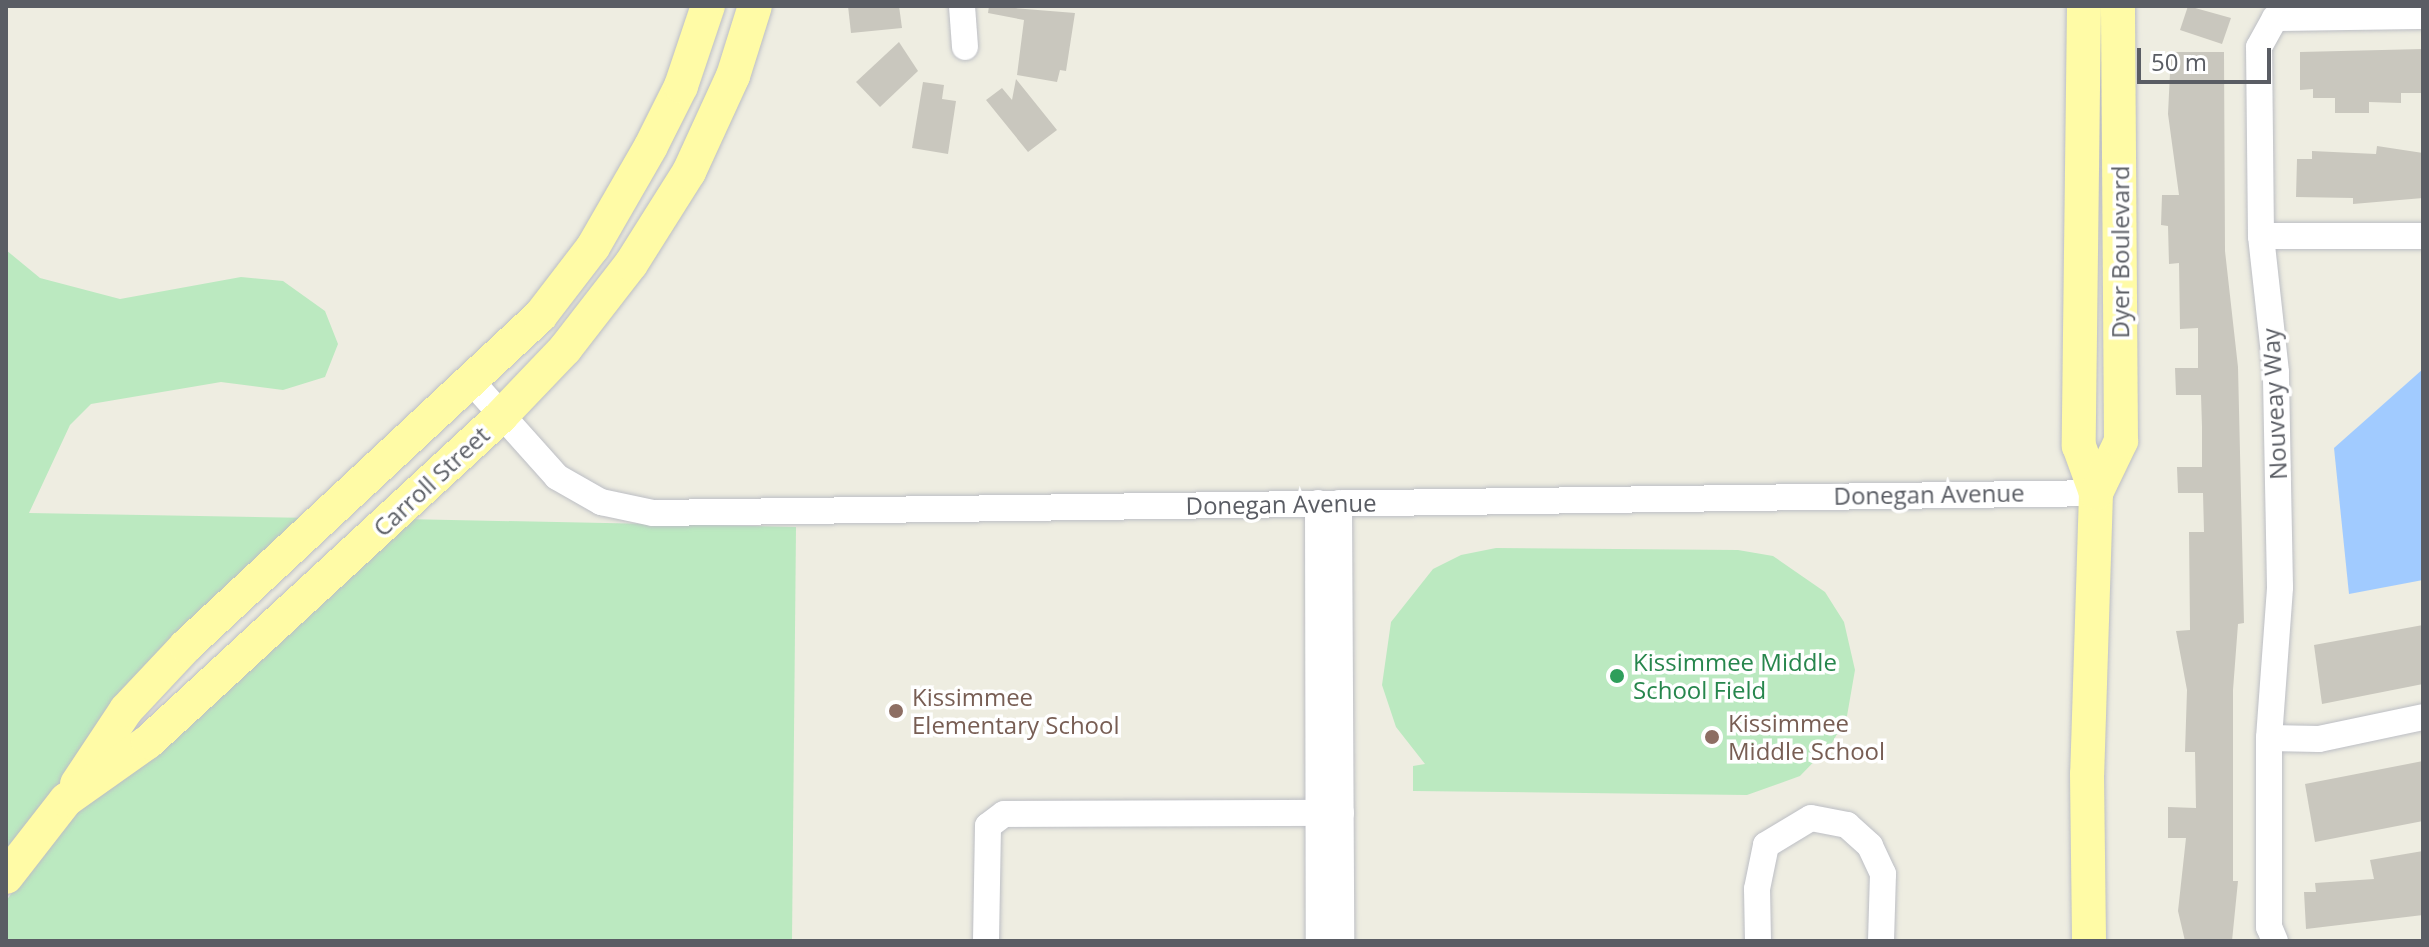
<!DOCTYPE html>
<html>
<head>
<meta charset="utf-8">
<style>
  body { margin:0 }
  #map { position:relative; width:2429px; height:947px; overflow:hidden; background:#eeede1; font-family:"Open Sans",sans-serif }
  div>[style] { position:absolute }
  .green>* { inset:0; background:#bbe9c0 }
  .water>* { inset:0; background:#a1cbff }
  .building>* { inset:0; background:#c9c7be }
  .roads { filter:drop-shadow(0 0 2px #bcbec4) drop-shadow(0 0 2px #bcbec4) }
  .minor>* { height:26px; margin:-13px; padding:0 13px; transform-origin:13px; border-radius:13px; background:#fff }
  .major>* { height:34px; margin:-17px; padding:0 17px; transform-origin:17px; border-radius:17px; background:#fffba6 }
  .dots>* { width:22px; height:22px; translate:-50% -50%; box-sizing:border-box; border:4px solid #fff; border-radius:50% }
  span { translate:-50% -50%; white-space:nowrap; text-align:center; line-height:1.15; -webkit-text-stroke:7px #fff; paint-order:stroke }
  .street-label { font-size:24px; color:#5a5d64 }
  .leisure-label { font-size:24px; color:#27864d }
  .left { translate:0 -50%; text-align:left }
  .education-label { font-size:24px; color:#785e54 }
  .frame { position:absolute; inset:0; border:8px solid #5a5d64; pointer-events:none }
  .scale { position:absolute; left:2137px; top:48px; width:134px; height:36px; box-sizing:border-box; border:4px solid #5a5d64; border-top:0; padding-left:10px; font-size:24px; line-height:28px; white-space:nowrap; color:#5a5d64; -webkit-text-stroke:6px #fff; paint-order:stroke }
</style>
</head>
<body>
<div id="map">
  <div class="green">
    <div style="clip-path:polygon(6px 250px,40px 278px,120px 299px,241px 277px,283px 281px,325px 311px,338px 344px,325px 377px,283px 390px,221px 382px,91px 404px,70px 425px,29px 513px,313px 518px,6px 871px)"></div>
    <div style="clip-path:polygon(404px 519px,796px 527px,792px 941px,6px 941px,6px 901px,73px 808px)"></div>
    <div style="clip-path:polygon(1496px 548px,1738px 550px,1773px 556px,1825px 592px,1844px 622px,1855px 670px,1847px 716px,1832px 743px,1800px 776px,1747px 795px,1413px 791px,1413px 766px,1425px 764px,1396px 727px,1382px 685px,1391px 622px,1433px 569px,1461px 555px)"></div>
  </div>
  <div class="water">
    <div style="clip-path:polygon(2423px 369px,2423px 580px,2349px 594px,2334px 448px)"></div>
  </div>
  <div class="building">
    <div style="clip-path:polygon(848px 6px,899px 6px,902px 28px,851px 33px)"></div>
    <div style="clip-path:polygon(989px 6px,1075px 13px,1066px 71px,1060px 70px,1057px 82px,1017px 75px,1024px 20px,988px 13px)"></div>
    <div style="clip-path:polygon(2188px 6px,2231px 18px,2222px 44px,2180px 30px)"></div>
    <div style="clip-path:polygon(899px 42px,918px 71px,880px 107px,856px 82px)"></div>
    <div style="clip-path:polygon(2423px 49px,2423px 93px,2401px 93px,2401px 103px,2369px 102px,2369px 113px,2335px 113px,2335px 98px,2313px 98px,2313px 89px,2300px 90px,2300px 52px)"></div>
    <div style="clip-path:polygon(2171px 52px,2224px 52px,2225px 251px,2238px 367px,2244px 623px,2238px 624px,2233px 690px,2233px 881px,2238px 881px,2232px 941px,2185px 941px,2178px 911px,2186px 838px,2168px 838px,2168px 807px,2196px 808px,2195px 752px,2185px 752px,2187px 690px,2176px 631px,2190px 630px,2189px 532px,2204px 532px,2203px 493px,2178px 493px,2177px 467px,2202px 467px,2202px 427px,2201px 395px,2176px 395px,2175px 368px,2198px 368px,2198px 328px,2180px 329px,2179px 263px,2169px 264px,2168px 226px,2161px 225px,2162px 195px,2179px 195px,2168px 114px)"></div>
    <div style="clip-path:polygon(1016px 79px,1057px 130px,1028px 152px,986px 100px,1002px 88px,1012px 100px)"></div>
    <div style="clip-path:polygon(923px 82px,944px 85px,942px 99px,956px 101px,948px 154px,912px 148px)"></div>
    <div style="clip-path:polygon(2377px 146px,2423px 153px,2423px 198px,2353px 204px,2353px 198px,2296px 197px,2297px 159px,2312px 159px,2312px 151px,2376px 154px)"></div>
    <div style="clip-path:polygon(2423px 625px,2423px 684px,2322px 704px,2314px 645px)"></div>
    <div style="clip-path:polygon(2423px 761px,2423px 821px,2315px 842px,2305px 784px)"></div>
    <div style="clip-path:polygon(2423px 851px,2423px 915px,2306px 929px,2304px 892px,2316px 892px,2315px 883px,2374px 879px,2370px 860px)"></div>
  </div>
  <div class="roads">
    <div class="minor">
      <div style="left:962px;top:6px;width:41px;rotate:85.8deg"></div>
      <div style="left:2261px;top:236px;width:162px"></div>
      <div style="left:473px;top:383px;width:126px;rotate:48.2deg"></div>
      <div style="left:557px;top:477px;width:51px;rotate:29.6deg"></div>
      <div style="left:601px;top:502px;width:53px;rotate:11.9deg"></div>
      <div style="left:653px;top:513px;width:1443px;rotate:-0.79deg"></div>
      <div style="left:1318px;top:503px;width:438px;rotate:89.9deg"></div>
      <div style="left:1339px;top:503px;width:438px;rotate:89.7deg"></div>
      <div style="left:2269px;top:738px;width:50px;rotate:1.1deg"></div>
      <div style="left:2319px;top:739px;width:106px;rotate:-11.9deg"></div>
      <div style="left:986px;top:941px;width:115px;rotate:-89deg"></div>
      <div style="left:988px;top:826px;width:20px;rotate:-37deg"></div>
      <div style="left:1004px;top:814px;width:337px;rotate:-0.2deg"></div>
      <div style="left:1758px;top:941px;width:52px;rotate:-91.1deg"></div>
      <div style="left:1757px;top:889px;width:45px;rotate:-78.4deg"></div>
      <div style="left:1766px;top:845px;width:52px;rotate:-31deg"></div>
      <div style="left:1811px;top:818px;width:37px;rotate:11deg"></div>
      <div style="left:1847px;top:825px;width:31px;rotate:42deg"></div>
      <div style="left:1870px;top:846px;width:31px;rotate:65deg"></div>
      <div style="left:1883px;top:874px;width:67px;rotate:91.7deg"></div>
      <div style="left:2275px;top:941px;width:15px;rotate:-113deg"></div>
      <div style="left:2269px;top:927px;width:189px;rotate:-90deg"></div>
      <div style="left:2269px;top:738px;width:151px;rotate:-85.8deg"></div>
      <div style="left:2280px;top:587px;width:215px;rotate:-91.1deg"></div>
      <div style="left:2276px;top:372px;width:137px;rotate:-96.3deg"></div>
      <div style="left:2261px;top:236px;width:189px;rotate:-90.6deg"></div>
      <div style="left:2259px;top:47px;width:33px;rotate:-61deg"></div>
      <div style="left:2275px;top:18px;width:148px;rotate:-0.8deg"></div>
    </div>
    <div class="major">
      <div style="left:2084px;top:6px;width:440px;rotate:90.7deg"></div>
      <div style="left:2079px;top:446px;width:50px;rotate:70.1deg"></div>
      <div style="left:2096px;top:493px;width:281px;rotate:91.8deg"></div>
      <div style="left:2087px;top:774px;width:167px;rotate:89.3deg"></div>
      <div style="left:2096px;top:493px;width:58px;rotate:-64.3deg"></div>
      <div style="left:2121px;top:441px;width:435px;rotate:-90.4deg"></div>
      <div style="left:77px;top:784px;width:89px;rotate:-56.5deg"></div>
      <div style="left:126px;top:710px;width:88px;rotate:-46.8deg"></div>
      <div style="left:186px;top:646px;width:484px;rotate:-43deg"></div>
      <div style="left:540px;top:316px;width:87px;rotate:-52.5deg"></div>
      <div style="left:593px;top:247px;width:116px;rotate:-60.1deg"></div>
      <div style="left:651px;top:146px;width:67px;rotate:-63.4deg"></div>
      <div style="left:681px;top:86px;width:84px;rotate:-71.4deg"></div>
      <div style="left:6px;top:877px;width:98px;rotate:-52.1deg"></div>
      <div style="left:66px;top:800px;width:100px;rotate:-35.3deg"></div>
      <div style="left:148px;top:742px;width:481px;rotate:-42.7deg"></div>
      <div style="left:501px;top:416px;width:93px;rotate:-46.3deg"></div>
      <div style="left:565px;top:349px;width:108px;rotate:-52.2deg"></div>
      <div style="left:631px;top:264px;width:109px;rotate:-57.8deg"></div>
      <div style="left:689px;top:172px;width:106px;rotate:-65.4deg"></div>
      <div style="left:733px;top:76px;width:73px;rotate:-72.6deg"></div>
    </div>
  </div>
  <div class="dots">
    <div style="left:1617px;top:676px;background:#2e9e5b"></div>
    <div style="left:896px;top:711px;background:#8d6e63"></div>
    <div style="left:1712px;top:737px;background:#8d6e63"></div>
  </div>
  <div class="street-label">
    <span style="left:2120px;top:252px;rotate:-90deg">Dyer Boulevard</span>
    <span style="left:2274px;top:404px;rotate:-93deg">Nouveay Way</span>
    <span style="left:431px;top:481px;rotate:-43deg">Carroll Street</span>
    <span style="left:1929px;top:494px;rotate:-1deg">Donegan Avenue</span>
    <span style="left:1281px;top:504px;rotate:-1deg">Donegan Avenue</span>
  </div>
  <div class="leisure-label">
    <span class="left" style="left:1633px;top:676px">Kissimmee Middle<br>School Field</span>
  </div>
  <div class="education-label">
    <span class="left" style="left:912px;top:711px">Kissimmee<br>Elementary School</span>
    <span class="left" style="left:1728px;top:737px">Kissimmee<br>Middle School</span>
  </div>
  <div class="frame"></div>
  <div class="scale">50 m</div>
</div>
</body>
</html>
